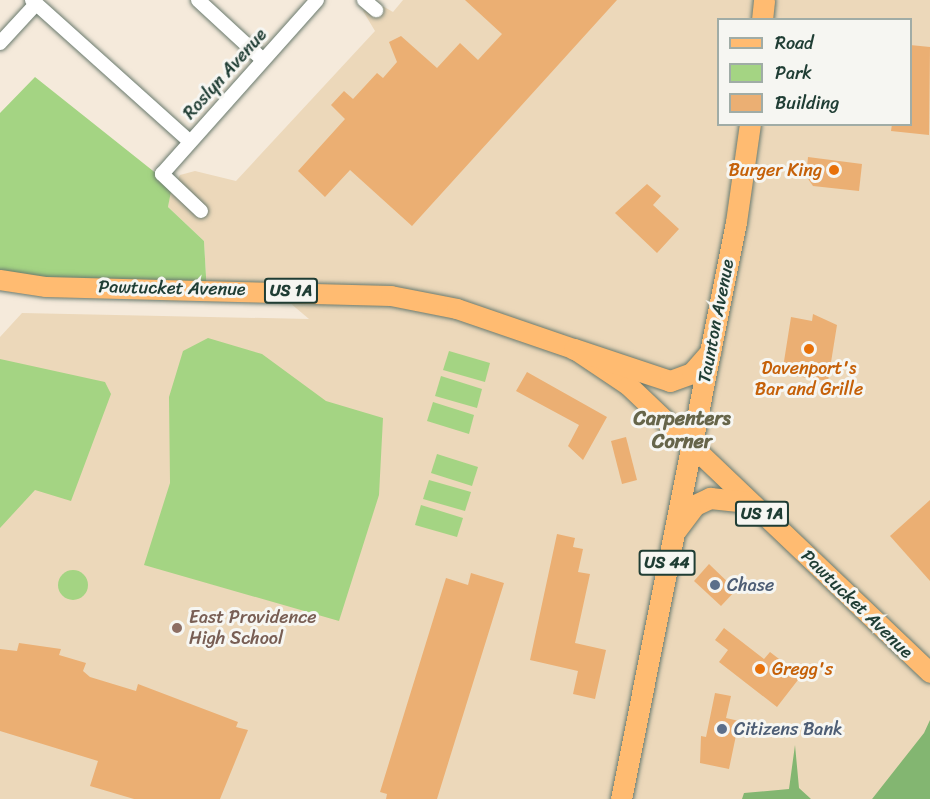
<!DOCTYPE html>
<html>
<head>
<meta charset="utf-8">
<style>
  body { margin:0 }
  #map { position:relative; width:930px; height:799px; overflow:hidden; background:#f5eadb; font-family:Sriracha,sans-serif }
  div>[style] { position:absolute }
  .built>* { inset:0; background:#ecd8ba }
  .green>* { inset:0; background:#a4d483 }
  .round { border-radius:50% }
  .forest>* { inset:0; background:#83b671 }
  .building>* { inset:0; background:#ebaf73 }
  .roads { filter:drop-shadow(0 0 2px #6a7a6e) drop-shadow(0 0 2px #6a7a6e) }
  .minor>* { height:14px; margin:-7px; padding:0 7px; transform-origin:7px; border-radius:7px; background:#fff }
  .primary>* { height:20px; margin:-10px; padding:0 10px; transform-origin:10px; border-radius:10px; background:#ffbb71 }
  .trunk>* { height:21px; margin:-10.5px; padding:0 10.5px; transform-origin:10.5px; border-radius:10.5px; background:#ffbb71 }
  .dots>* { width:16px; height:16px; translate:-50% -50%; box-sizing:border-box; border:3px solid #f6f6f2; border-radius:50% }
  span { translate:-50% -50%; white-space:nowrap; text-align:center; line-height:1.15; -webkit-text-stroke:6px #f6f6f2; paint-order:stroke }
  .shield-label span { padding:2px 4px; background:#f6f6f2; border:2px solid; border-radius:4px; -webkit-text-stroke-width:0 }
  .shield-label { font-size:16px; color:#1f3d34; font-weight:700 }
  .street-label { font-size:18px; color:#1f3d34 }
  .food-label { font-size:18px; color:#c56008 }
  .right { translate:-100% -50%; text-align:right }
  .left { translate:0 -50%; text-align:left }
  .service-label { font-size:18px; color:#4e5e75 }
  .education-label { font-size:18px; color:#785e54 }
  .neighbourhood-label { font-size:20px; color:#66654a; font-weight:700 }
  .legend { position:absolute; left:717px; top:18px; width:195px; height:108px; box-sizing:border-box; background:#f6f6f2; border:2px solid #a0aca6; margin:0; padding:8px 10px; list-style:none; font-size:18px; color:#1f3d34 }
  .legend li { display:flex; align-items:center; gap:12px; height:30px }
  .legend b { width:30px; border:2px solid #a0aca6 }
</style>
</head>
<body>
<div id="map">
  <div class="built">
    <div style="clip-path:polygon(evenodd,372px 0,393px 12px,403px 0,930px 0,930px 731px,872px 799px,0 799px,0 337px,22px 313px,309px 319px,283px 297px,207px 294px,204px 241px,168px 207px,170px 194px,180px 175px,195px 171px,236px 181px,375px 31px,363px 11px,372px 0,718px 20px,910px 20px,910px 124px,718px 124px,718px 20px)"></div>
  </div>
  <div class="green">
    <div style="clip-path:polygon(35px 77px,172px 186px,168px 207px,204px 241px,207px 294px,0 282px,0 113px)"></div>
    <div style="clip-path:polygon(208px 338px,262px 354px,326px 401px,383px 418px,379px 495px,339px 621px,144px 565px,170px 483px,169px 397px,183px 351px)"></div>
    <div style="clip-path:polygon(449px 351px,490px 363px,485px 382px,443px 370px)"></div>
    <div style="clip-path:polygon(0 359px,105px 382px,111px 394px,71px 501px,35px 490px,0 528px)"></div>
    <div style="clip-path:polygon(441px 376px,482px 389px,477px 408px,435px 396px)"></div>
    <div style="clip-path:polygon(433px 402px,474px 415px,469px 434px,427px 421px)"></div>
    <div style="clip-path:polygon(437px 454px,478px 467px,472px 486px,431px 473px)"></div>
    <div style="clip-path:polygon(429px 480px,471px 492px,465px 511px,423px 499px)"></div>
    <div style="clip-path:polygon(421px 505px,463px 518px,457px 537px,415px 525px)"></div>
    <div class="round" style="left:58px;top:570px;width:30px;height:30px"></div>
  </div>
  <div class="forest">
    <div style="clip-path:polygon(930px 720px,930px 799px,872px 799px,924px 733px)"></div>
    <div style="clip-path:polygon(795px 745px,799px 788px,811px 799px,742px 799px,744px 793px,789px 789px)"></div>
  </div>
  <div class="building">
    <div style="clip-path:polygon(465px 0,617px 0,412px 226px,350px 170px,325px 197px,298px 171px,345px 119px,331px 105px,344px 91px,353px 99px,377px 73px,383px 78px,397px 62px,389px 42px,401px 36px,437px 68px,460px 43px,478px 60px,502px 34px)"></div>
    <div style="clip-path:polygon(910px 45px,930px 47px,929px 135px,891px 131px,892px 124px,910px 124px)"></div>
    <div style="clip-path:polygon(808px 157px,862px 164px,859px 191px,813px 186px,806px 176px)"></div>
    <div style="clip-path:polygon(647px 184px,661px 196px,653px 205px,679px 229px,657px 253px,615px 213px)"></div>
    <div style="clip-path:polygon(813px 314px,837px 325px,828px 381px,782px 374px,791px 317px,812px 321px)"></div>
    <div style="clip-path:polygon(527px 372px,607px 417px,583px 460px,568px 446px,579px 425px,516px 391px)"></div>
    <div style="clip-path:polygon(626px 437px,637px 480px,622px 484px,611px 441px)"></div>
    <div style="clip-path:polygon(930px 500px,930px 581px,890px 536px)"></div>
    <div style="clip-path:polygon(557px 534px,575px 538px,573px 547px,583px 549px,578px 572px,590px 574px,575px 643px,606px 650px,595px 699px,573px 694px,578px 671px,530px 660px)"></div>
    <div style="clip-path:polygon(709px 564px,736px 590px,721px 606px,694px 581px)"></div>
    <div style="clip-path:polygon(471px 573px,504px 583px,437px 799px,386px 799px,387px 794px,380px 792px,446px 578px,468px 585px)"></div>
    <div style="clip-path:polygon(724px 628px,764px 659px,770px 652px,801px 676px,777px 707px,719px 662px,728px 650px,715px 640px)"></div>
    <div style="clip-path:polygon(19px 643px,61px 649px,59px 655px,86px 663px,83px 671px,90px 677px,136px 691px,138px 684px,238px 722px,236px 727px,248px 730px,220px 799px,134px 799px,90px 786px,98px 761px,0 731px,0 649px,17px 651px)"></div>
    <div style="clip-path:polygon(715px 693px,731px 696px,726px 718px,739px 721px,729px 769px,700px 763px,701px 736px,706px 737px)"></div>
  </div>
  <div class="roads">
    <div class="minor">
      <div style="left:32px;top:0;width:211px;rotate:41.9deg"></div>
      <div style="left:198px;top:0;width:87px;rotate:42.7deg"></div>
      <div style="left:364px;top:0;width:16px;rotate:40deg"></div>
      <div style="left:0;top:43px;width:53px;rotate:-47.3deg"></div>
      <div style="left:201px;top:211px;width:54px;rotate:-136.5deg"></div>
      <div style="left:162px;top:174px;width:233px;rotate:-48.3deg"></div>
    </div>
    <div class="primary">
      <div style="left:0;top:280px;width:47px;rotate:8.7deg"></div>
      <div style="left:46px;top:287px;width:345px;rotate:1.5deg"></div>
      <div style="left:391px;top:296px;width:67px;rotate:11.1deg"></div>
      <div style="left:457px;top:309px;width:124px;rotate:18.9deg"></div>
      <div style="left:574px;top:349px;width:66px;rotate:33.9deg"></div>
      <div style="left:629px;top:386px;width:416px;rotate:43.6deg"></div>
    </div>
    <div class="trunk">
      <div style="left:762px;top:20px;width:20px;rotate:-84deg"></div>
      <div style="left:574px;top:349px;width:101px;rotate:18.4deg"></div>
      <div style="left:670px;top:381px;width:23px;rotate:-20deg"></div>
      <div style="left:692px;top:373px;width:28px;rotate:-49deg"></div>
      <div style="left:676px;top:530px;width:31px;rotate:-53deg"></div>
      <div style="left:695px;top:505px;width:17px;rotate:-25deg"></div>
      <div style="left:710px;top:498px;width:38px;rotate:6deg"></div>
      <div style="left:621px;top:799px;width:588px;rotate:-78.73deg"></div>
      <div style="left:736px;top:222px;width:99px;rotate:-81.9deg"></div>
    </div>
  </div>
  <div class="dots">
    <div style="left:834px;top:170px;background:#e8710a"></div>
    <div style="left:809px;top:349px;background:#e8710a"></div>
    <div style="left:715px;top:585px;background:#5c6f8a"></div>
    <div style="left:177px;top:628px;background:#8d6e63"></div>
    <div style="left:760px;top:669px;background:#e8710a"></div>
    <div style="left:722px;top:729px;background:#5c6f8a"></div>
  </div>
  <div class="shield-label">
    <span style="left:291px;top:291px">US 1A</span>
    <span style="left:762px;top:514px">US 1A</span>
    <span style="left:667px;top:563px">US 44</span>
  </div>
  <div class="street-label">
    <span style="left:225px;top:74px;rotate:-48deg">Roslyn Avenue</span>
    <span style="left:172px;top:288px;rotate:1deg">Pawtucket Avenue</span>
    <span style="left:716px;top:321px;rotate:-79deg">Taunton Avenue</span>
    <span style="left:857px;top:604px;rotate:44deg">Pawtucket Avenue</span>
  </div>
  <div class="food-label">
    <span class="right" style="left:822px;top:170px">Burger King</span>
    <span style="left:809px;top:379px">Davenport's<br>Bar and Grille</span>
    <span class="left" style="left:772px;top:669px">Gregg's</span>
  </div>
  <div class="service-label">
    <span class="left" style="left:727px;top:585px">Chase</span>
    <span class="left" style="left:734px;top:729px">Citizens Bank</span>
  </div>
  <div class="education-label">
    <span class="left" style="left:189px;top:628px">East Providence<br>High School</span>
  </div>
  <div class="neighbourhood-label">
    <span style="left:682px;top:430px">Carpenters<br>Corner</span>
  </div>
  <ul class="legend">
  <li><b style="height:8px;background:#ffbb71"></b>Road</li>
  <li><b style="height:16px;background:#a4d483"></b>Park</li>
  <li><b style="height:16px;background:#ebaf73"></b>Building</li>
  </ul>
</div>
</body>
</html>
